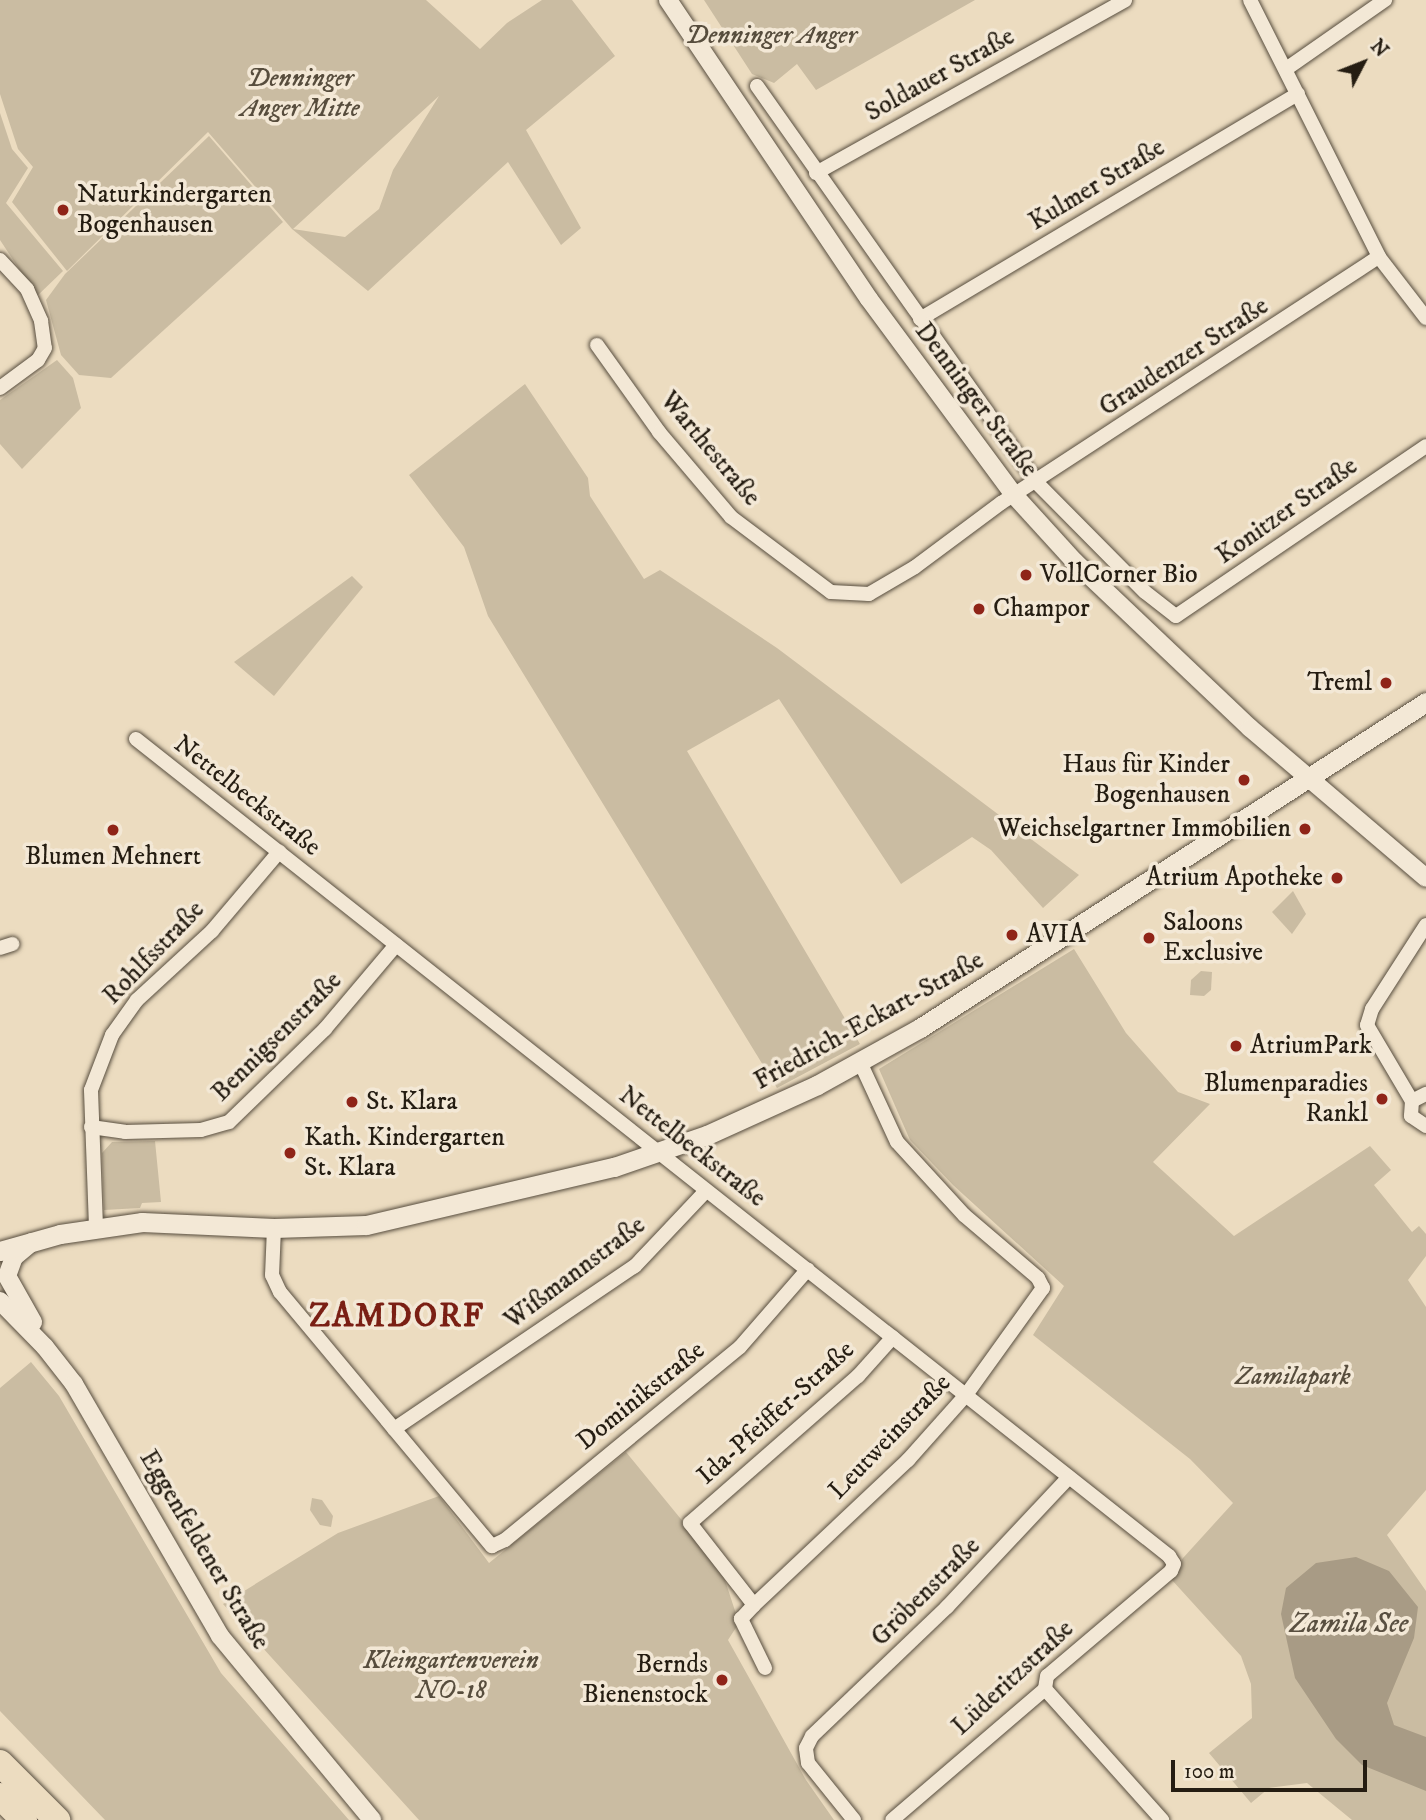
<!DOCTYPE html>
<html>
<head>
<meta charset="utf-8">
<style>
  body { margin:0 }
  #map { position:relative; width:1426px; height:1820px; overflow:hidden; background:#ecdcc0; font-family:"IM FELL DW Pica",serif }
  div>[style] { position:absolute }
  .green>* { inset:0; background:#cabca2 }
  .water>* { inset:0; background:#a89b85 }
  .roads { filter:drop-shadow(0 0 2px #574d3e) drop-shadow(0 0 2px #574d3e) }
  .minor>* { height:14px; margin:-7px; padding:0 7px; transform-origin:7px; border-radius:7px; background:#f3e8d6 }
  .tertiary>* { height:18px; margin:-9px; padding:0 9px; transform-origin:9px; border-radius:9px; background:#f3e8d6 }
  .secondary>* { height:19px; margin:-9.5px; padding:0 9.5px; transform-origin:9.5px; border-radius:9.5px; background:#f3e8d6 }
  .motorway>* { height:26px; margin:-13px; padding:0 13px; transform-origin:13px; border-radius:13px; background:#ecdcc0 }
  .dots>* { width:19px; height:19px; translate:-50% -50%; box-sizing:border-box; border:4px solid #f3e8d6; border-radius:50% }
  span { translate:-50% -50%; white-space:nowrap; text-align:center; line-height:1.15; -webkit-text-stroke:7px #f3e8d6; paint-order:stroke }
  .park-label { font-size:26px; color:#574d3d; font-style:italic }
  .street-label { font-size:26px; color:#251d12 }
  .poi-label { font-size:26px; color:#251d12 }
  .left { translate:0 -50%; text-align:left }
  .right { translate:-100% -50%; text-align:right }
  .water-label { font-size:28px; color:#594f40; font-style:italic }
  .district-label { font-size:33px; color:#7a1f14; font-weight:700; letter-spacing:2px }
  .north { position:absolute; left:1328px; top:28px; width:70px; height:70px; -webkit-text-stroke:5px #f3e8d6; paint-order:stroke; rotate:48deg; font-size:19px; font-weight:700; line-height:28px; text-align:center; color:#251d12 }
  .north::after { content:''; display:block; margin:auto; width:24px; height:32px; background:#251d12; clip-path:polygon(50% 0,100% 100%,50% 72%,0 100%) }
  .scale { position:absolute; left:1171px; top:1760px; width:196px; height:32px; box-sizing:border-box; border:4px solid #251d12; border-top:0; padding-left:9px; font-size:21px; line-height:24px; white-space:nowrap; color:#251d12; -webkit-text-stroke:5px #f3e8d6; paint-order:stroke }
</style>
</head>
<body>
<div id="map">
  <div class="green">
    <div style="clip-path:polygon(evenodd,0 0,426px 0,480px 49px,507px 23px,542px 0,572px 0,615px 56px,526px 130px,581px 228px,561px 245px,508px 162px,368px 291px,292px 229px,208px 132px,67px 271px,12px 202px,33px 167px,18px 149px,0 94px,0 0,439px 96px,393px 170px,379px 209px,345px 237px,293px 229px,439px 96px)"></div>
    <div style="clip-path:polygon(704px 0,975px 0,816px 90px,797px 64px,774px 83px,752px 74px)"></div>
    <div style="clip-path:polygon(0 113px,12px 149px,28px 168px,6px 203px,63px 271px,37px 296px,0 240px)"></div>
    <div style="clip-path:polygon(209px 136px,283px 222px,111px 378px,79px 375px,61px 355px,46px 300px,65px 274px)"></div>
    <div style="clip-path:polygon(57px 360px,73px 378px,81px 408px,22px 469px,0 444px,0 400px)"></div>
    <div style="clip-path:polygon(525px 384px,588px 478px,590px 496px,644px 579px,660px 570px,777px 648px,1079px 875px,1043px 908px,991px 850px,972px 837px,901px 884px,779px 699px,687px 751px,860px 1044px,777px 1088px,488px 616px,464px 547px,409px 475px)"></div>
    <div style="clip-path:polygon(352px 576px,363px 587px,274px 696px,234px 662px)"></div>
    <div style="clip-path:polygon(1293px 891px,1306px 914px,1292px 934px,1272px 912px)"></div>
    <div style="clip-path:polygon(1074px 949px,1126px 1033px,1178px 1092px,1210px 1104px,1153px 1162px,1234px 1236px,1370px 1146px,1391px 1170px,1374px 1185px,1412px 1232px,1419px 1226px,1426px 1234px,1426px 1256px,1408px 1280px,1426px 1307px,1426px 1490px,1387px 1535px,1426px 1591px,1426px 1820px,1352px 1820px,1307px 1783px,1269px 1788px,1251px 1803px,1209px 1753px,1252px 1718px,1251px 1684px,1241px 1656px,1171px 1579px,1183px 1558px,1233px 1503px,1190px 1459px,1033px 1335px,1064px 1286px,953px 1185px,910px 1140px,879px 1069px)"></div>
    <div style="clip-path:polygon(1201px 971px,1212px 972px,1211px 990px,1204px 996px,1190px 995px,1191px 980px)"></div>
    <div style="clip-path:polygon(155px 1141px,161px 1202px,142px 1203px,140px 1208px,104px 1210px,102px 1153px,112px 1142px)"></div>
    <div style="clip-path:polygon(31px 1362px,59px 1396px,221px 1673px,349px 1820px,105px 1820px,0 1711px,0 1388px)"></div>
    <div style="clip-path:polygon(626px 1452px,721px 1568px,739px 1623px,728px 1640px,806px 1780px,834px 1820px,419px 1820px,223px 1604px,338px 1533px,439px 1496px,489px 1563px)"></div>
    <div style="clip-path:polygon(312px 1498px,322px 1500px,333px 1516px,331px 1527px,320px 1525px,310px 1510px)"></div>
  </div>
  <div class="water">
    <div style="clip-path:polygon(1356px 1557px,1389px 1571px,1418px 1607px,1414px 1638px,1387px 1703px,1394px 1725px,1426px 1737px,1426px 1791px,1362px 1765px,1336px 1739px,1295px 1678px,1281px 1614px,1286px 1588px,1316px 1563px)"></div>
  </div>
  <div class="roads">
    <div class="minor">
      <div style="left:1250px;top:0;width:288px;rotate:63.3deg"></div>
      <div style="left:1379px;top:257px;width:77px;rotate:52.4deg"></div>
      <div style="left:1286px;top:69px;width:121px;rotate:-34.9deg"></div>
      <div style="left:757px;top:86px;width:486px;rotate:54.8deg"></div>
      <div style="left:1037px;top:483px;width:153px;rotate:45.3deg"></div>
      <div style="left:1145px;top:592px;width:39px;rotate:38deg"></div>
      <div style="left:1176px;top:616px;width:302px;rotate:-34.2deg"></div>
      <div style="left:816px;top:173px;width:354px;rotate:-29.2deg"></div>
      <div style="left:0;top:260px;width:40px;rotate:47deg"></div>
      <div style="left:27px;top:289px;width:35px;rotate:66deg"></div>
      <div style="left:41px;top:321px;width:27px;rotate:82deg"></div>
      <div style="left:45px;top:348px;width:14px;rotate:120deg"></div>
      <div style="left:38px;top:360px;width:47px;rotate:143.6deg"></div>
      <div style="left:920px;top:319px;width:440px;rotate:-30.8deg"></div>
      <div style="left:597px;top:345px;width:107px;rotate:54.5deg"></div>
      <div style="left:659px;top:432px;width:111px;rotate:49.7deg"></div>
      <div style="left:731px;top:517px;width:125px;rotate:36.9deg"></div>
      <div style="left:831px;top:592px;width:38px;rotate:3deg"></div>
      <div style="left:869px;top:594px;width:53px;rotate:-30.4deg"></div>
      <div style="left:915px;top:567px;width:107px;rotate:-36.7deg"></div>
      <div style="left:1001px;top:503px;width:451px;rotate:-33.1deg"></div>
      <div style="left:136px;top:739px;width:1317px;rotate:38.34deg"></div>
      <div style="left:1169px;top:1556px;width:9px;rotate:58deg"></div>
      <div style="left:1174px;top:1564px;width:8px;rotate:113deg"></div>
      <div style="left:1171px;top:1571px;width:162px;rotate:139.7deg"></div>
      <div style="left:1047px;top:1676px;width:13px;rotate:99deg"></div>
      <div style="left:1045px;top:1689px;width:201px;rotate:139.4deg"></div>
      <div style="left:1426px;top:925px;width:100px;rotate:122.7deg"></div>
      <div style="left:1372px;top:1009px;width:17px;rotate:107deg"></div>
      <div style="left:1367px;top:1025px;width:88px;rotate:59.4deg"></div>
      <div style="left:1412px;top:1101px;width:15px;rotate:94deg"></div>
      <div style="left:1411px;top:1116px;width:18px;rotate:34deg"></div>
      <div style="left:0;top:948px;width:13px;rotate:-18deg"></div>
      <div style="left:1412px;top:1101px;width:16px;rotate:-27deg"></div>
      <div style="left:91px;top:1127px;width:34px;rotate:8deg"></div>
      <div style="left:125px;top:1132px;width:76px;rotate:-1.5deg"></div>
      <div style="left:201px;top:1130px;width:29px;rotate:-16deg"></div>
      <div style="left:229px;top:1122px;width:134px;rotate:-44.1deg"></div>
      <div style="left:325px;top:1029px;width:110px;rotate:-49.8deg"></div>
      <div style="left:96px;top:1227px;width:137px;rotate:-92.1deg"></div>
      <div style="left:91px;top:1090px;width:59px;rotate:-69.1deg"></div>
      <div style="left:112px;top:1035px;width:43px;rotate:-54.5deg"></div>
      <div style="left:137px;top:1000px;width:102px;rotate:-42.6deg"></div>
      <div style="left:212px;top:931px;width:104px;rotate:-49.7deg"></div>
      <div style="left:274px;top:1228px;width:47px;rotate:92.4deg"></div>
      <div style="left:272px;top:1275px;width:19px;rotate:65deg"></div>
      <div style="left:280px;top:1292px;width:331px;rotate:50.2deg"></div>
      <div style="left:492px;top:1546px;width:14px;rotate:-25deg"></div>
      <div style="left:505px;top:1540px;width:304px;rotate:-39.4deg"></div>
      <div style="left:740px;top:1347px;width:103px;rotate:-48.9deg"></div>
      <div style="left:394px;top:1429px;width:291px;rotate:-34.1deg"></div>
      <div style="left:635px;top:1266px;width:103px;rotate:-46.6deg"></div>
      <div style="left:754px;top:1605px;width:212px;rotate:-43.3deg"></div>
      <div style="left:908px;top:1460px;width:87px;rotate:-48.3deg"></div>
      <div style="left:966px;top:1395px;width:132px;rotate:-54.3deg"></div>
      <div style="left:1043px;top:1288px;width:11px;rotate:-117deg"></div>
      <div style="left:1038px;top:1278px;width:97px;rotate:-139.6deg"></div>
      <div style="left:964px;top:1215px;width:99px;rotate:-132.5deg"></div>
      <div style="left:897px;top:1142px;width:88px;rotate:-114.8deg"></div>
      <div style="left:765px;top:1668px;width:55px;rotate:-116.1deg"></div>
      <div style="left:741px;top:1619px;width:19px;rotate:-47deg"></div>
      <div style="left:754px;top:1605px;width:104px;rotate:-128deg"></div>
      <div style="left:690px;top:1523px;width:223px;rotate:-41.2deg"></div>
      <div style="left:858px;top:1376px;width:52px;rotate:-48.1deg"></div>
      <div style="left:1045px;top:1689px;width:176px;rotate:48.2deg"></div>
      <div style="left:854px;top:1820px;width:73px;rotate:-128.9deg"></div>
      <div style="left:808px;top:1763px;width:15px;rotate:-98deg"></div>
      <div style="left:806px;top:1748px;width:13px;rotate:-63deg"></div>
      <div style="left:812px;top:1736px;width:187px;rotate:-43.7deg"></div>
      <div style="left:947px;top:1607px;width:178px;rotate:-46.8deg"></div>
    </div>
    <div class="tertiary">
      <div style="left:668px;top:0;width:360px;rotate:56.1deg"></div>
      <div style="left:869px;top:299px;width:244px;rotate:53.5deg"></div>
      <div style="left:1014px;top:495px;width:91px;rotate:47.7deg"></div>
      <div style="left:1075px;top:562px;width:241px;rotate:43.5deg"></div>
      <div style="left:1250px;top:728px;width:231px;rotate:40.4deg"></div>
      <div style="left:32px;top:1242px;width:23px;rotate:140deg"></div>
      <div style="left:14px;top:1257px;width:20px;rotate:110deg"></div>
      <div style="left:7px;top:1276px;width:53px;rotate:60.5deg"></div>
      <div style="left:0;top:1301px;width:64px;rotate:45.6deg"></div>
      <div style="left:45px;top:1347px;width:47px;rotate:51.9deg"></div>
      <div style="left:74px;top:1384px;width:291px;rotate:59.9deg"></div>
      <div style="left:220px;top:1636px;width:239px;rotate:50.4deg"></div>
    </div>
    <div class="secondary">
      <div style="left:0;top:1251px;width:62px;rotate:-15.8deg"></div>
      <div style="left:60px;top:1234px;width:83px;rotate:-8.3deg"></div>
      <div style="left:142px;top:1222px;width:132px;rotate:2.6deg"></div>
      <div style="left:274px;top:1228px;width:92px;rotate:-1.9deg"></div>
      <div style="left:366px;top:1225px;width:255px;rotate:-13.2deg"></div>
      <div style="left:614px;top:1167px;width:98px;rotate:-19deg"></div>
      <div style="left:707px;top:1135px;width:121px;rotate:-24.4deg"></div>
      <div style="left:817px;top:1085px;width:118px;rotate:-29deg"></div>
      <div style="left:920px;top:1028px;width:602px;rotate:-32.79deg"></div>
    </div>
    <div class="motorway">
      <div style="left:0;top:1763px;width:81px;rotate:45deg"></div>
      <div style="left:0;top:1796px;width:34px;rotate:45deg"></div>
    </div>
  </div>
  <div class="dots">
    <div style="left:63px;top:210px;background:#8f2418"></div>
    <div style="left:1026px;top:575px;background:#8f2418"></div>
    <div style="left:979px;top:609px;background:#8f2418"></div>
    <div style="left:1386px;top:683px;background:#8f2418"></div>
    <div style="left:1244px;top:780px;background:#8f2418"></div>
    <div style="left:1305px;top:829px;background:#8f2418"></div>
    <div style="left:113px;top:830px;background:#8f2418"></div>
    <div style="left:1337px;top:878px;background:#8f2418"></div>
    <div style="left:1012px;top:935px;background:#8f2418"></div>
    <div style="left:1149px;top:938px;background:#8f2418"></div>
    <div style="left:1236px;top:1046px;background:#8f2418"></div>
    <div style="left:1382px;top:1099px;background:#8f2418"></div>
    <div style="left:352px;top:1102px;background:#8f2418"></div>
    <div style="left:290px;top:1153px;background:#8f2418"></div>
    <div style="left:722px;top:1680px;background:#8f2418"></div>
  </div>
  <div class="park-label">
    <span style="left:771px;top:36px">Denninger Anger</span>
    <span style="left:300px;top:94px">Denninger<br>Anger Mitte</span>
    <span style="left:1293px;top:1377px">Zamilapark</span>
    <span style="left:451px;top:1676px">Kleingartenverein<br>NO-18</span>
  </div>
  <div class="street-label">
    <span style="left:940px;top:75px;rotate:-29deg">Soldauer Straße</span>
    <span style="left:1097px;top:185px;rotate:-31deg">Kulmer Straße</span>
    <span style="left:1184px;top:357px;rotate:-33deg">Graudenzer Straße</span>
    <span style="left:976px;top:400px;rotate:53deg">Denninger Straße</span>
    <span style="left:710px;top:449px;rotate:50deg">Warthestraße</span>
    <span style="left:1287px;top:511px;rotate:-35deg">Konitzer Straße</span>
    <span style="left:247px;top:796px;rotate:38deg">Nettelbeckstraße</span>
    <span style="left:154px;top:953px;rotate:-46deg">Rohlfsstraße</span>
    <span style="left:869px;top:1021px;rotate:-29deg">Friedrich-Eckart-Straße</span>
    <span style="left:277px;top:1037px;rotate:-45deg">Bennigsenstraße</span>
    <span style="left:692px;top:1147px;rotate:38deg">Nettelbeckstraße</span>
    <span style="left:575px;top:1273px;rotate:-37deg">Wißmannstraße</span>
    <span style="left:641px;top:1396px;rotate:-39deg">Dominikstraße</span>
    <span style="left:776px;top:1413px;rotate:-42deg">Ida-Pfeiffer-Straße</span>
    <span style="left:890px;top:1437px;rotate:-46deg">Leutweinstraße</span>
    <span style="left:204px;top:1550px;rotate:59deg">Eggenfeldener Straße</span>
    <span style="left:926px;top:1592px;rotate:-45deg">Gröbenstraße</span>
    <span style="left:1013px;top:1678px;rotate:-43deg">Lüderitzstraße</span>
  </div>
  <div class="poi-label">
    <span class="left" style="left:77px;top:210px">Naturkindergarten<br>Bogenhausen</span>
    <span class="left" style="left:1040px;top:575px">VollCorner Bio</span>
    <span class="left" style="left:993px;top:609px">Champor</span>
    <span class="right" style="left:1372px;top:683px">Treml</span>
    <span class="right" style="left:1230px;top:780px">Haus für Kinder<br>Bogenhausen</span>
    <span class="right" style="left:1291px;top:829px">Weichselgartner Immobilien</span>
    <span style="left:113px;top:857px">Blumen Mehnert</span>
    <span class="right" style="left:1323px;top:878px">Atrium Apotheke</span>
    <span class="left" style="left:1163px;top:938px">Saloons<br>Exclusive</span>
    <span class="left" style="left:1026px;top:935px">AVIA</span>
    <span class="left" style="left:1250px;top:1046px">AtriumPark</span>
    <span class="right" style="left:1368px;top:1099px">Blumenparadies<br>Rankl</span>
    <span class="left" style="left:366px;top:1102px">St. Klara</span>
    <span class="left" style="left:304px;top:1153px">Kath. Kindergarten<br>St. Klara</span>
    <span class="right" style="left:708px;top:1680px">Bernds<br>Bienenstock</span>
  </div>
  <div class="water-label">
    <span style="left:1349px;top:1624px">Zamila See</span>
  </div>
  <div class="district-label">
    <span style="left:397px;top:1317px">ZAMDORF</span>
  </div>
  <div class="north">N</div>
  <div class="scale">100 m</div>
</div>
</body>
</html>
